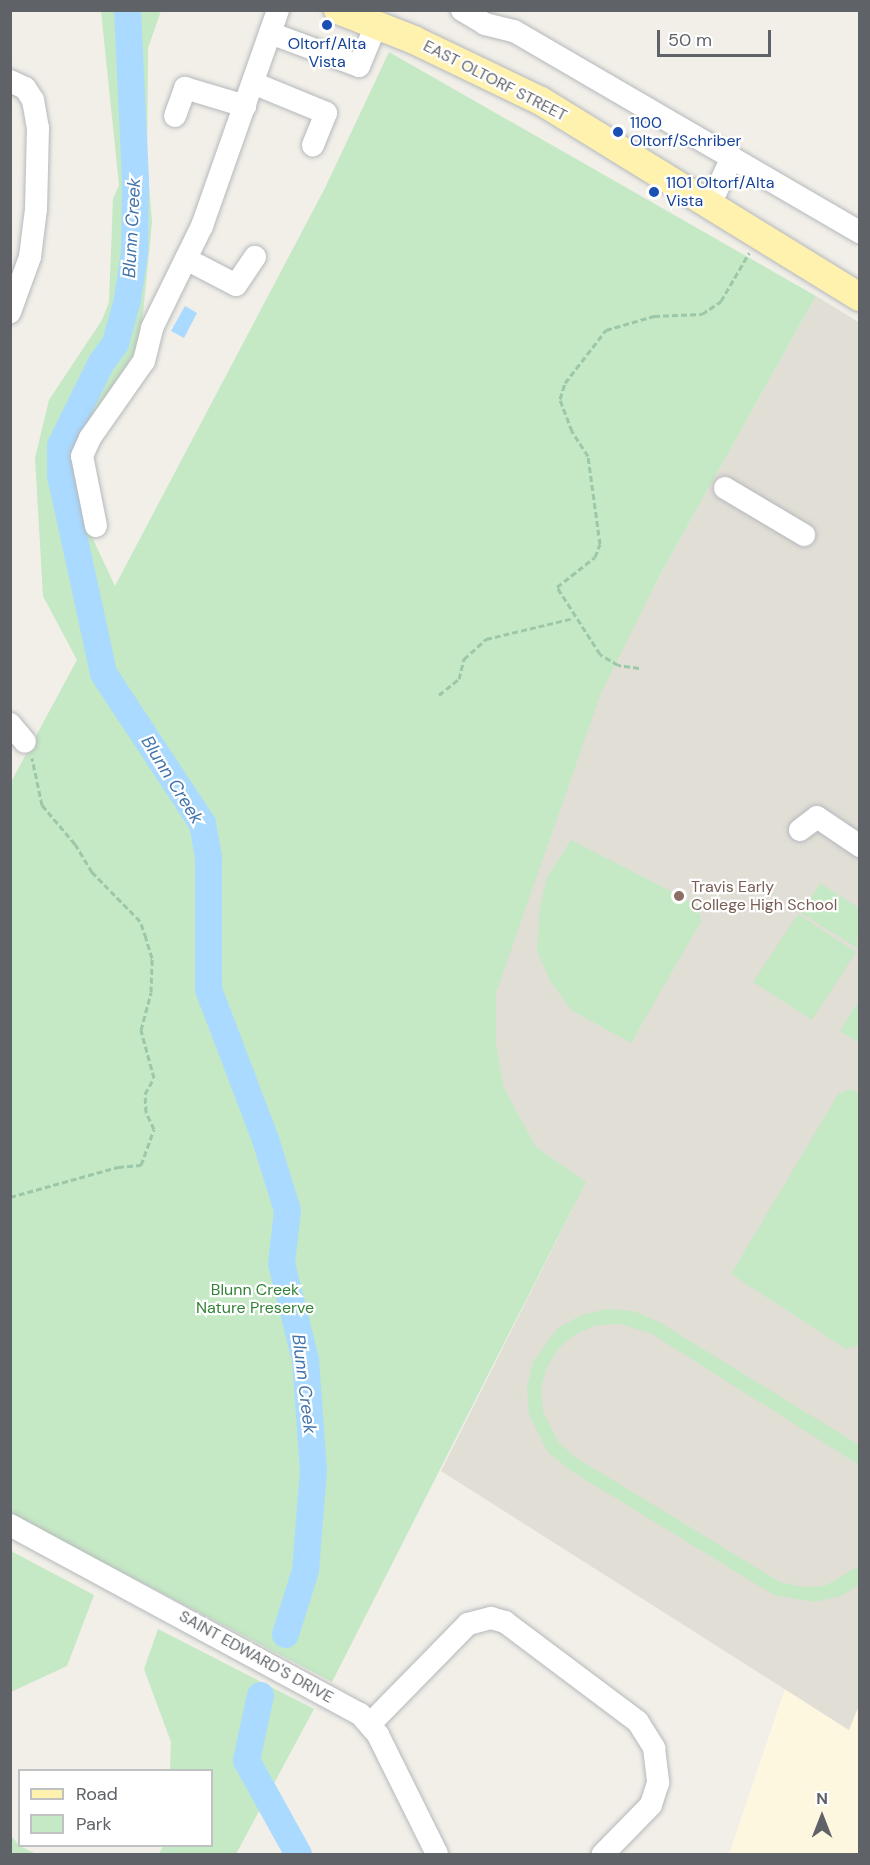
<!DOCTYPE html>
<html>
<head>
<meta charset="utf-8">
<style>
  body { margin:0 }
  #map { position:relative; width:870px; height:1865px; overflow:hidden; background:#f1efe8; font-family:"DM Sans",sans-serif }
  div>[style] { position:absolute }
  .commercial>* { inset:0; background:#fef7e0 }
  .education>* { inset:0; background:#e1ded6 }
  .green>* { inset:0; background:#c5e8c5 }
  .water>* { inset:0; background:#aadaff }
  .river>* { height:27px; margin:-13.5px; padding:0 13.5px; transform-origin:13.5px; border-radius:13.5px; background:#aadaff }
  .path>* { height:3px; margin-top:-1.5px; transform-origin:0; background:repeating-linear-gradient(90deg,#9cc7a9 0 6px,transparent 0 9px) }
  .roads { filter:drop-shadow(0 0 2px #b5b8bc) drop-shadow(0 0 2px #b5b8bc) }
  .minor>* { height:22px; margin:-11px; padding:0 11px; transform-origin:11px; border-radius:11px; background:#fff }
  .major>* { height:28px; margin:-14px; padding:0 14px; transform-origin:14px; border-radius:14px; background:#fff2af }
  .dots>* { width:16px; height:16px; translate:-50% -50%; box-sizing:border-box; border:3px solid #fff; border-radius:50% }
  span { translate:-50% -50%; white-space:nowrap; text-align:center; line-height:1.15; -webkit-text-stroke:4.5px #fff; paint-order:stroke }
  .transit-label { font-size:16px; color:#164399 }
  .left { translate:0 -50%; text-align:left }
  .street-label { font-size:16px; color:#5f6368 }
  .education-label { font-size:16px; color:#785e54 }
  .park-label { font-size:16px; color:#348238 }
  .water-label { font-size:18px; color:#4174aa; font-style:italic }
  .frame { position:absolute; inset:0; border:12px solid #5f6368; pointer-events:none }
  .legend { position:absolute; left:18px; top:1769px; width:195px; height:78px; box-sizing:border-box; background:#fff; border:2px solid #bfc1c3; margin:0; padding:8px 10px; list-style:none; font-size:18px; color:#5f6368 }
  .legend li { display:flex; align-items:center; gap:12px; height:30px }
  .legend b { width:30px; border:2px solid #bfc1c3 }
  .north { position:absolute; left:792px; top:1787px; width:60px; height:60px; -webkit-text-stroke:4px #fff; paint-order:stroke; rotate:0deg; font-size:16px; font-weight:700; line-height:24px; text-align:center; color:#5f6368 }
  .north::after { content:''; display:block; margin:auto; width:21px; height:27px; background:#5f6368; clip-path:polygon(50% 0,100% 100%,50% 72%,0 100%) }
  .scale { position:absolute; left:657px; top:30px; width:114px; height:27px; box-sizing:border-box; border:3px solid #5f6368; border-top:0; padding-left:8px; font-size:18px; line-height:21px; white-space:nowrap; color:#5f6368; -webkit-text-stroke:4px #fff; paint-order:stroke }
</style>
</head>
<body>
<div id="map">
  <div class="commercial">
    <div style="clip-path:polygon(785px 1689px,848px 1730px,859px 1703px,859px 1854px,729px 1854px)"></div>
  </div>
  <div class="education">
    <div style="clip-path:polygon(816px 296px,860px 323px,860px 1703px,849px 1730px,441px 1471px,572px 1210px,394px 1100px,660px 575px)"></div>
  </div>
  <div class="green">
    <div style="clip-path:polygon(101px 11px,161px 11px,148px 48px,147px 159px,152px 222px,141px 334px,133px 355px,91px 422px,76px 470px,92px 537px,115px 586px,325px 188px,389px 52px,816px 296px,660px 575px,601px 693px,496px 993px,496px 1044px,504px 1088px,536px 1147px,586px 1182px,332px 1682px,11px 1514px,11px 782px,77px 660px,43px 596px,35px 458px,49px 400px,102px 320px,109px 302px,113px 199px,119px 185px)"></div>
    <div style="clip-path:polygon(571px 840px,698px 905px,701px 921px,631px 1043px,571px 1010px,550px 981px,537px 951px,539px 912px,547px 877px)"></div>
    <div style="clip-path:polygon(820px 883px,859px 908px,857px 948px,801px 913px)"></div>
    <div style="clip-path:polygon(798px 914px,856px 952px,812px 1020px,753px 982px)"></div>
    <div style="clip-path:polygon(859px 1000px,860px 1043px,859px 1043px,840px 1031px)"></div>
    <div style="clip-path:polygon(852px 1089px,860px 1094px,860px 1345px,846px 1349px,731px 1274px,839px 1093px)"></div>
    <div style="clip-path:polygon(607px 1309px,634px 1311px,659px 1322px,859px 1445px,859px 1465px,652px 1334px,620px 1324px,597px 1325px,576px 1334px,559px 1348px,547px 1367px,541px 1389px,543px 1411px,558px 1442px,575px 1457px,780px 1582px,802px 1587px,825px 1586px,859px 1566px,859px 1585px,841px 1596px,814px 1602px,774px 1595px,568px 1469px,547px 1451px,529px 1415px,527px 1388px,533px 1362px,557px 1329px,581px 1315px)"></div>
    <div style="clip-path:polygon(11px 1551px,94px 1595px,67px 1666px,11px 1692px)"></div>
    <div style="clip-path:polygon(158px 1629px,314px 1709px,236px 1854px,159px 1854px,163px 1846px,212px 1846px,212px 1770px,170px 1770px,171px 1742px,144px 1669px)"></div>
    <div style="clip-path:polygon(10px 1835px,20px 1846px,36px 1854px,11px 1854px)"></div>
  </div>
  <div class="water">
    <div style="clip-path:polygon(185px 306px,197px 313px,184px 338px,171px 331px)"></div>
  </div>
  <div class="river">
    <div style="left:127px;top:10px;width:172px;rotate:87.3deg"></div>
    <div style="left:135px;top:182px;width:70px;rotate:90.8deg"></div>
    <div style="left:134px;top:252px;width:48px;rotate:98.5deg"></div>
    <div style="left:127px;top:299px;width:46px;rotate:105.3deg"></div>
    <div style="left:115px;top:343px;width:26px;rotate:126deg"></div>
    <div style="left:100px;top:364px;width:90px;rotate:116.3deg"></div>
    <div style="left:60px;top:445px;width:30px;rotate:90deg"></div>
    <div style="left:60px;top:475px;width:203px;rotate:77.7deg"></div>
    <div style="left:103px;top:673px;width:180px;rotate:56.6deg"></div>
    <div style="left:202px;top:823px;width:36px;rotate:80deg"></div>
    <div style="left:208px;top:858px;width:131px;rotate:90deg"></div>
    <div style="left:208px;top:989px;width:160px;rotate:69.2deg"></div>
    <div style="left:265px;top:1139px;width:74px;rotate:72.8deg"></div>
    <div style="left:287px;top:1210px;width:53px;rotate:96.5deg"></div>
    <div style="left:281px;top:1263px;width:99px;rotate:76deg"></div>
    <div style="left:305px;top:1359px;width:111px;rotate:85.9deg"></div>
    <div style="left:313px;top:1470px;width:100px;rotate:94.6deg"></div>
    <div style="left:305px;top:1570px;width:67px;rotate:107.4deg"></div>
    <div style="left:260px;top:1695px;width:66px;rotate:102.2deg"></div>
    <div style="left:246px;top:1760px;width:107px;rotate:61deg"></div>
  </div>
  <div class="path">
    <div style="left:639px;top:668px;width:21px;rotate:-172deg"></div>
    <div style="left:618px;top:665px;width:21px;rotate:-149deg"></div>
    <div style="left:600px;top:654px;width:80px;rotate:-122.7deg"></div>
    <div style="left:557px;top:587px;width:48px;rotate:-38.3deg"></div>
    <div style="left:595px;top:557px;width:14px;rotate:-69deg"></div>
    <div style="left:600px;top:544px;width:89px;rotate:-97.8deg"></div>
    <div style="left:588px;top:456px;width:30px;rotate:-123deg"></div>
    <div style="left:572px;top:431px;width:34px;rotate:-111deg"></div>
    <div style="left:560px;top:399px;width:17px;rotate:-73deg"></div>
    <div style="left:565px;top:383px;width:67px;rotate:-52.3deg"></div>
    <div style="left:606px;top:330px;width:50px;rotate:-16.3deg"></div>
    <div style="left:654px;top:316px;width:48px;rotate:-2.4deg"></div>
    <div style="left:702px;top:314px;width:23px;rotate:-34deg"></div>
    <div style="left:721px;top:301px;width:56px;rotate:-59.7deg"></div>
    <div style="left:439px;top:695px;width:26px;rotate:-39deg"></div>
    <div style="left:459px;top:679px;width:21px;rotate:-76deg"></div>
    <div style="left:464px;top:659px;width:30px;rotate:-42deg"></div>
    <div style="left:486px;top:639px;width:90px;rotate:-13.4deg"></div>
    <div style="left:10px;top:1197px;width:112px;rotate:-15.5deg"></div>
    <div style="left:118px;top:1167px;width:23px;rotate:-5deg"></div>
    <div style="left:141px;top:1165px;width:38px;rotate:-70deg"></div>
    <div style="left:154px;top:1129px;width:19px;rotate:-115deg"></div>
    <div style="left:146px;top:1112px;width:18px;rotate:-93deg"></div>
    <div style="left:145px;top:1094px;width:18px;rotate:-61deg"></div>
    <div style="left:154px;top:1078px;width:50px;rotate:-105.2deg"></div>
    <div style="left:141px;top:1030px;width:39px;rotate:-75deg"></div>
    <div style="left:151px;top:992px;width:34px;rotate:-88deg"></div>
    <div style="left:152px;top:958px;width:21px;rotate:-107deg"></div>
    <div style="left:146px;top:938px;width:18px;rotate:-109deg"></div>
    <div style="left:140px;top:921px;width:69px;rotate:-134.4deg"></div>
    <div style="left:92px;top:872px;width:33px;rotate:-121deg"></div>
    <div style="left:75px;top:844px;width:51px;rotate:-130.2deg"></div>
    <div style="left:42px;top:805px;width:48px;rotate:-102deg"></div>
  </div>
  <div class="roads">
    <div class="minor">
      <div style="left:462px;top:10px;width:27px;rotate:31deg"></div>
      <div style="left:485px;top:24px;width:30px;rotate:14deg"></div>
      <div style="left:514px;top:31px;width:400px;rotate:30.2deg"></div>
      <div style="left:270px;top:33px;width:95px;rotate:20.3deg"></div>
      <div style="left:359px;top:66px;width:44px;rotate:-67.5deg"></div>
      <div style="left:10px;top:81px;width:17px;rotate:25deg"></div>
      <div style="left:25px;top:88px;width:14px;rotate:56deg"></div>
      <div style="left:33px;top:100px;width:28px;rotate:80deg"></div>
      <div style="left:38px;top:128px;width:81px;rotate:91.4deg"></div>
      <div style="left:36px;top:209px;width:48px;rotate:97.1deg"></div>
      <div style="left:30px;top:257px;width:59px;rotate:110deg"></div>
      <div style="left:253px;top:83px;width:79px;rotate:22.3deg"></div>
      <div style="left:326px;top:113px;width:35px;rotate:112deg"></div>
      <div style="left:175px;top:116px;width:30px;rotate:-70deg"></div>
      <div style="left:185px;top:88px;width:63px;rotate:16.7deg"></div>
      <div style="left:709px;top:207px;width:55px;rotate:-65.3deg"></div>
      <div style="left:186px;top:259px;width:56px;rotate:27.5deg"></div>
      <div style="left:236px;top:285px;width:34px;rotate:-56deg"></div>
      <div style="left:725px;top:488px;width:92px;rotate:30.7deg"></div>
      <div style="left:96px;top:526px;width:71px;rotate:-101.3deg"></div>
      <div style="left:82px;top:456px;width:20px;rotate:-66deg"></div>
      <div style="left:90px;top:438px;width:94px;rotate:-55deg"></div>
      <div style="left:144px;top:361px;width:34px;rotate:-76deg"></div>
      <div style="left:152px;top:328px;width:114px;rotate:-63.9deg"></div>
      <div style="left:202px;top:226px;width:229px;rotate:-70.6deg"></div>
      <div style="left:10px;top:724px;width:23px;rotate:50deg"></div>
      <div style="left:800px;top:830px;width:21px;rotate:-37deg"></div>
      <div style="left:817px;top:817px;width:52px;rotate:34deg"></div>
      <div style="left:10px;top:1525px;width:398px;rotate:28.4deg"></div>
      <div style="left:360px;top:1714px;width:28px;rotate:49deg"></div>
      <div style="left:378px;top:1735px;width:133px;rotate:63.6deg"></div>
      <div style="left:370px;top:1724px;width:140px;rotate:-45.6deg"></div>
      <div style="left:468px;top:1624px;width:24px;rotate:-15deg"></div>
      <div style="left:491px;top:1618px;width:15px;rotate:16deg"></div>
      <div style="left:505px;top:1622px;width:166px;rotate:36.9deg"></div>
      <div style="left:638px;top:1722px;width:31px;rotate:58deg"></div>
      <div style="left:654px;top:1748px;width:35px;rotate:83deg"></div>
      <div style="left:658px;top:1783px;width:23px;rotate:108deg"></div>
      <div style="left:651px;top:1805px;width:69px;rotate:134.4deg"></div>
    </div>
    <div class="major">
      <div style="left:338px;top:10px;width:82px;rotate:21.5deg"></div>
      <div style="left:414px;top:40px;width:141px;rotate:25.7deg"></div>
      <div style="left:541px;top:101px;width:374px;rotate:31.6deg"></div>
    </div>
  </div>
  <div class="dots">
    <div style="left:327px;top:25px;background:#1a4fb4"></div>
    <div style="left:618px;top:132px;background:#1a4fb4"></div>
    <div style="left:654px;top:192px;background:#1a4fb4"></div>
    <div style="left:679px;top:896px;background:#8d6e63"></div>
  </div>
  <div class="transit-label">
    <span style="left:327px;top:53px">Oltorf/Alta<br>Vista</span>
    <span class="left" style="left:630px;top:132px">1100<br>Oltorf/Schriber</span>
    <span class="left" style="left:666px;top:192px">1101 Oltorf/Alta<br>Vista</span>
  </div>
  <div class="street-label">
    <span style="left:495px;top:81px;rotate:27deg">EAST OLTORF STREET</span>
    <span style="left:256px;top:1657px;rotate:29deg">SAINT EDWARD'S DRIVE</span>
  </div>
  <div class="education-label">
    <span class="left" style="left:691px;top:896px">Travis Early<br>College High School</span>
  </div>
  <div class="park-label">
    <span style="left:255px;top:1299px">Blunn Creek<br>Nature Preserve</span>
  </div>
  <div class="water-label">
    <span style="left:132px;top:228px;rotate:-87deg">Blunn Creek</span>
    <span style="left:172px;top:780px;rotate:58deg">Blunn Creek</span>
    <span style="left:304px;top:1384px;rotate:83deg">Blunn Creek</span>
  </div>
  <div class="frame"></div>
  <ul class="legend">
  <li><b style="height:8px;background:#fff2af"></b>Road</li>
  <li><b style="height:16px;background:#c5e8c5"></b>Park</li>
  </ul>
  <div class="north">N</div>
  <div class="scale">50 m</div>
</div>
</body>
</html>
